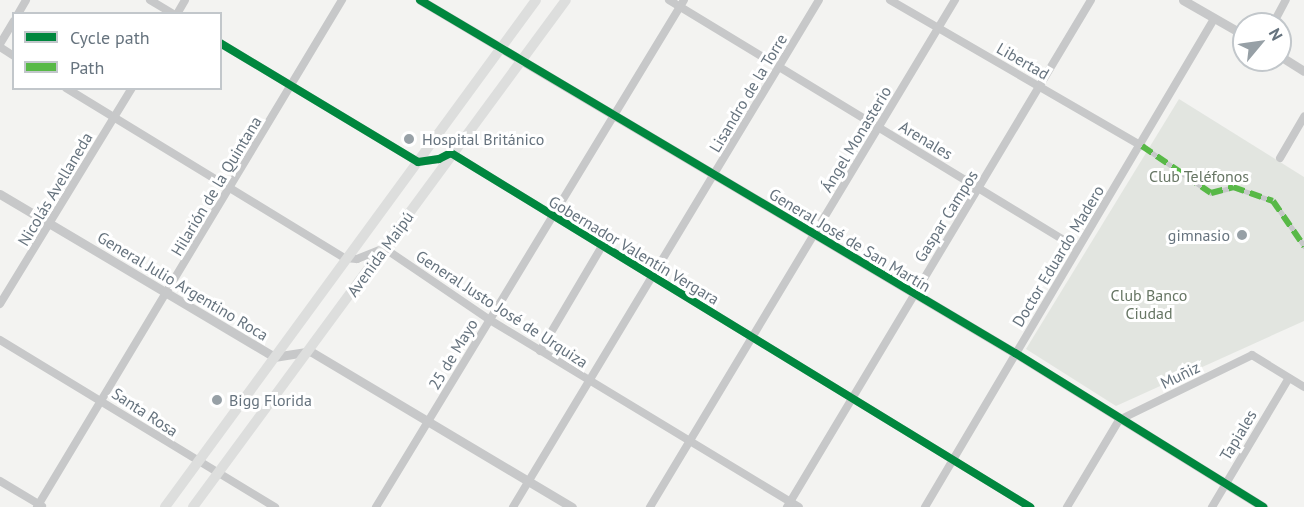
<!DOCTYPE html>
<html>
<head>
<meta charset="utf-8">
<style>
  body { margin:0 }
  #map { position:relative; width:1304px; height:507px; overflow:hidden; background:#f3f3f1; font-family:"PT Sans",sans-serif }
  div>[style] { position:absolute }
  .green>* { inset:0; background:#e2e5e0 }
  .pedestrian>* { height:5px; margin:-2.5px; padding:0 2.5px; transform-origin:2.5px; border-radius:2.5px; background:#c7c8c9 }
  .minor>* { height:8px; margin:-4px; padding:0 4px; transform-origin:4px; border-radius:4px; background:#c7c8c9 }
  .tertiary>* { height:9px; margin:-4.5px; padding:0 4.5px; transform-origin:4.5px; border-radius:4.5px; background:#c7c8c9 }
  .secondary>* { height:10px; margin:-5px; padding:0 5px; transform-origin:5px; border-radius:5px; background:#dddedd }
  .quiet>* { height:6px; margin-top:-3px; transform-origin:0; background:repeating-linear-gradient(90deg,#58b947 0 12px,transparent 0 18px) }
  .cycleway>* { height:8px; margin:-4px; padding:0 4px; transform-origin:4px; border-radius:4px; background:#00873e }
  .dots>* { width:16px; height:16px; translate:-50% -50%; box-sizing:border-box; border:3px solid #fff; border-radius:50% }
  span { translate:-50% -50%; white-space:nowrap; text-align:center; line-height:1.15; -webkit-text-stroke:6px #fff; paint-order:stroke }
  .street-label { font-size:16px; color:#66737e }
  .poi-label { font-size:16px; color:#66737e }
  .left { translate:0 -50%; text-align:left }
  .right { translate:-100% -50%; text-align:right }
  .park-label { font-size:16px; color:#677664 }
  .legend { position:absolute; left:12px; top:12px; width:210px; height:78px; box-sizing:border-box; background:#fff; border:2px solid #c2c7cb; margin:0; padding:8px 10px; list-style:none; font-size:18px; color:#66737e }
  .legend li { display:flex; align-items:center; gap:12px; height:30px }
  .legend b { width:30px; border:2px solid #c2c7cb }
  .north { position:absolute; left:1232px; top:12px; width:60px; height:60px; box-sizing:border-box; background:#fff; border:2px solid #c2c7cb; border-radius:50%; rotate:61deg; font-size:16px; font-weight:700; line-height:24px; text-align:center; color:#66737e }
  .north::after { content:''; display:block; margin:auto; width:21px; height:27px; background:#97a0a6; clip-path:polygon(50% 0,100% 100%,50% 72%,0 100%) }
</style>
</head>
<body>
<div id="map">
  <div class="green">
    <div style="clip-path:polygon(1179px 99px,1304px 177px,1304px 321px,1116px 406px,1026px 349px)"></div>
  </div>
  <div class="pedestrian">
    <div style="left:1142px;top:146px;width:83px;rotate:34.3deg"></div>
    <div style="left:1211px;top:193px;width:23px;rotate:-15deg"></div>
    <div style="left:1233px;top:187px;width:42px;rotate:19.3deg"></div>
    <div style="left:1273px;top:201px;width:55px;rotate:55.4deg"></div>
  </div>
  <div class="minor">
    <div style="left:150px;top:0;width:27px;rotate:31deg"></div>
    <div style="left:669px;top:0;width:477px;rotate:31.3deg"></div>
    <div style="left:890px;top:0;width:291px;rotate:30.1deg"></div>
    <div style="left:18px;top:14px;width:16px;rotate:-60deg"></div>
    <div style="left:177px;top:14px;width:16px;rotate:-60deg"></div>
    <div style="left:1273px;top:24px;width:27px;rotate:-62deg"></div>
    <div style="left:220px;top:43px;width:231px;rotate:31deg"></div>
    <div style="left:418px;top:162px;width:21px;rotate:-8deg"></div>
    <div style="left:439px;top:159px;width:13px;rotate:-27deg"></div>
    <div style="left:451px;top:153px;width:679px;rotate:31.44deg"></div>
    <div style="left:0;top:44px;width:27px;rotate:-59deg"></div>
    <div style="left:0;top:47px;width:17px;rotate:33deg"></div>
    <div style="left:66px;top:88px;width:326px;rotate:31.4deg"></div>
    <div style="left:344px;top:258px;width:13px;rotate:4deg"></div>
    <div style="left:357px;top:259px;width:29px;rotate:-22deg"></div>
    <div style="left:384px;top:248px;width:128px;rotate:34.2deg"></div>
    <div style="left:490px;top:320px;width:361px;rotate:31.2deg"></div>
    <div style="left:1280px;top:158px;width:48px;rotate:-59.7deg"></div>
    <div style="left:0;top:304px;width:253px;rotate:-58.6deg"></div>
    <div style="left:0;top:340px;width:322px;rotate:31.3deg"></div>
    <div style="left:540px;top:351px;width:122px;rotate:-59.4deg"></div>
    <div style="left:0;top:481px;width:49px;rotate:30.8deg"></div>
    <div style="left:37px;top:507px;width:592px;rotate:-58.97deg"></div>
    <div style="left:376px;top:507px;width:593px;rotate:-58.72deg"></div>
    <div style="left:513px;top:507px;width:592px;rotate:-58.89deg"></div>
    <div style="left:650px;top:507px;width:592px;rotate:-58.97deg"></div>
    <div style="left:787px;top:507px;width:591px;rotate:-59.05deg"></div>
    <div style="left:925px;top:507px;width:567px;rotate:-59.37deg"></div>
    <div style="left:1067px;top:507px;width:101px;rotate:-59.1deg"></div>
    <div style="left:1119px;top:420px;width:148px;rotate:-26deg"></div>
    <div style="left:1252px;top:355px;width:61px;rotate:31.6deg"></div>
    <div style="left:1212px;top:507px;width:150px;rotate:-59.2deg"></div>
  </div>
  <div class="tertiary">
    <div style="left:420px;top:0;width:692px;rotate:30.68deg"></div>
    <div style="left:1015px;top:353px;width:292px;rotate:31.8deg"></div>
    <div style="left:1183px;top:0;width:70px;rotate:29.8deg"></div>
    <div style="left:1280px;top:56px;width:28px;rotate:32deg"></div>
    <div style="left:0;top:194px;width:319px;rotate:30.7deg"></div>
    <div style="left:274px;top:357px;width:36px;rotate:-9deg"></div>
    <div style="left:310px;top:351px;width:305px;rotate:30.8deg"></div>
  </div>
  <div class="secondary">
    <div style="left:165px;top:507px;width:628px;rotate:-53.8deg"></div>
    <div style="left:193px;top:507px;width:629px;rotate:-53.66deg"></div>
  </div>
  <div class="quiet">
    <div style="left:1142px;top:146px;width:83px;rotate:34.3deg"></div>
    <div style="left:1211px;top:193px;width:23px;rotate:-15deg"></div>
    <div style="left:1233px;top:187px;width:42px;rotate:19.3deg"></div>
    <div style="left:1273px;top:201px;width:55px;rotate:55.4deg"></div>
  </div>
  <div class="cycleway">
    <div style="left:420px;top:0;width:692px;rotate:30.68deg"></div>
    <div style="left:1015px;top:353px;width:292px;rotate:31.8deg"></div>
    <div style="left:220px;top:43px;width:231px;rotate:31deg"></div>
    <div style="left:418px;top:162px;width:21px;rotate:-8deg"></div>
    <div style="left:439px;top:159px;width:13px;rotate:-27deg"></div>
    <div style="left:451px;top:153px;width:679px;rotate:31.44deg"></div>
  </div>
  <div class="dots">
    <div style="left:409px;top:139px;background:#97a0a6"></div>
    <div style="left:1242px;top:235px;background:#97a0a6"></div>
    <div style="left:217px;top:400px;background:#97a0a6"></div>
  </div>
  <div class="street-label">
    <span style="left:1023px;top:61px;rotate:30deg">Libertad</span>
    <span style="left:748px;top:93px;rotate:-59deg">Lisandro de la Torre</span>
    <span style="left:856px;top:139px;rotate:-59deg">Ángel Monasterio</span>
    <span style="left:926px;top:140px;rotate:31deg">Arenales</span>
    <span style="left:216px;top:186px;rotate:-59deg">Hilarión de la Quintana</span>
    <span style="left:55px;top:189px;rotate:-59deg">Nicolás Avellaneda</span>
    <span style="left:946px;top:216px;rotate:-58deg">Gaspar Campos</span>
    <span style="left:850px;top:240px;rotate:31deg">General José de San Martín</span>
    <span style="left:634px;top:250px;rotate:31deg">Gobernador Valentín Vergara</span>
    <span style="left:380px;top:254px;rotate:-54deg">Avenida Maipú</span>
    <span style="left:1058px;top:256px;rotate:-59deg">Doctor Eduardo Madero</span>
    <span style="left:183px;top:286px;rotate:31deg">General Julio Argentino Roca</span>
    <span style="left:502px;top:309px;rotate:33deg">General Justo José de Urquiza</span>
    <span style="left:453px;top:354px;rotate:-59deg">25 de Mayo</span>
    <span style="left:1180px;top:375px;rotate:-26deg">Muñiz</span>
    <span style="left:145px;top:412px;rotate:33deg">Santa Rosa</span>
    <span style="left:1238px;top:435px;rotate:-59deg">Tapiales</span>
  </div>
  <div class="poi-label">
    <span class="left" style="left:422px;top:139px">Hospital Británico</span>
    <span class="right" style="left:1230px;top:235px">gimnasio</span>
    <span class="left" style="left:229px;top:400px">Bigg Florida</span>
  </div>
  <div class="park-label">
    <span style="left:1199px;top:176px">Club Teléfonos</span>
    <span style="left:1149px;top:304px">Club Banco<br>Ciudad</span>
  </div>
  <ul class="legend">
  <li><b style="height:8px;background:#00873e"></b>Cycle path</li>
  <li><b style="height:8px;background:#58b947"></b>Path</li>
  </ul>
  <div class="north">N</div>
</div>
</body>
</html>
